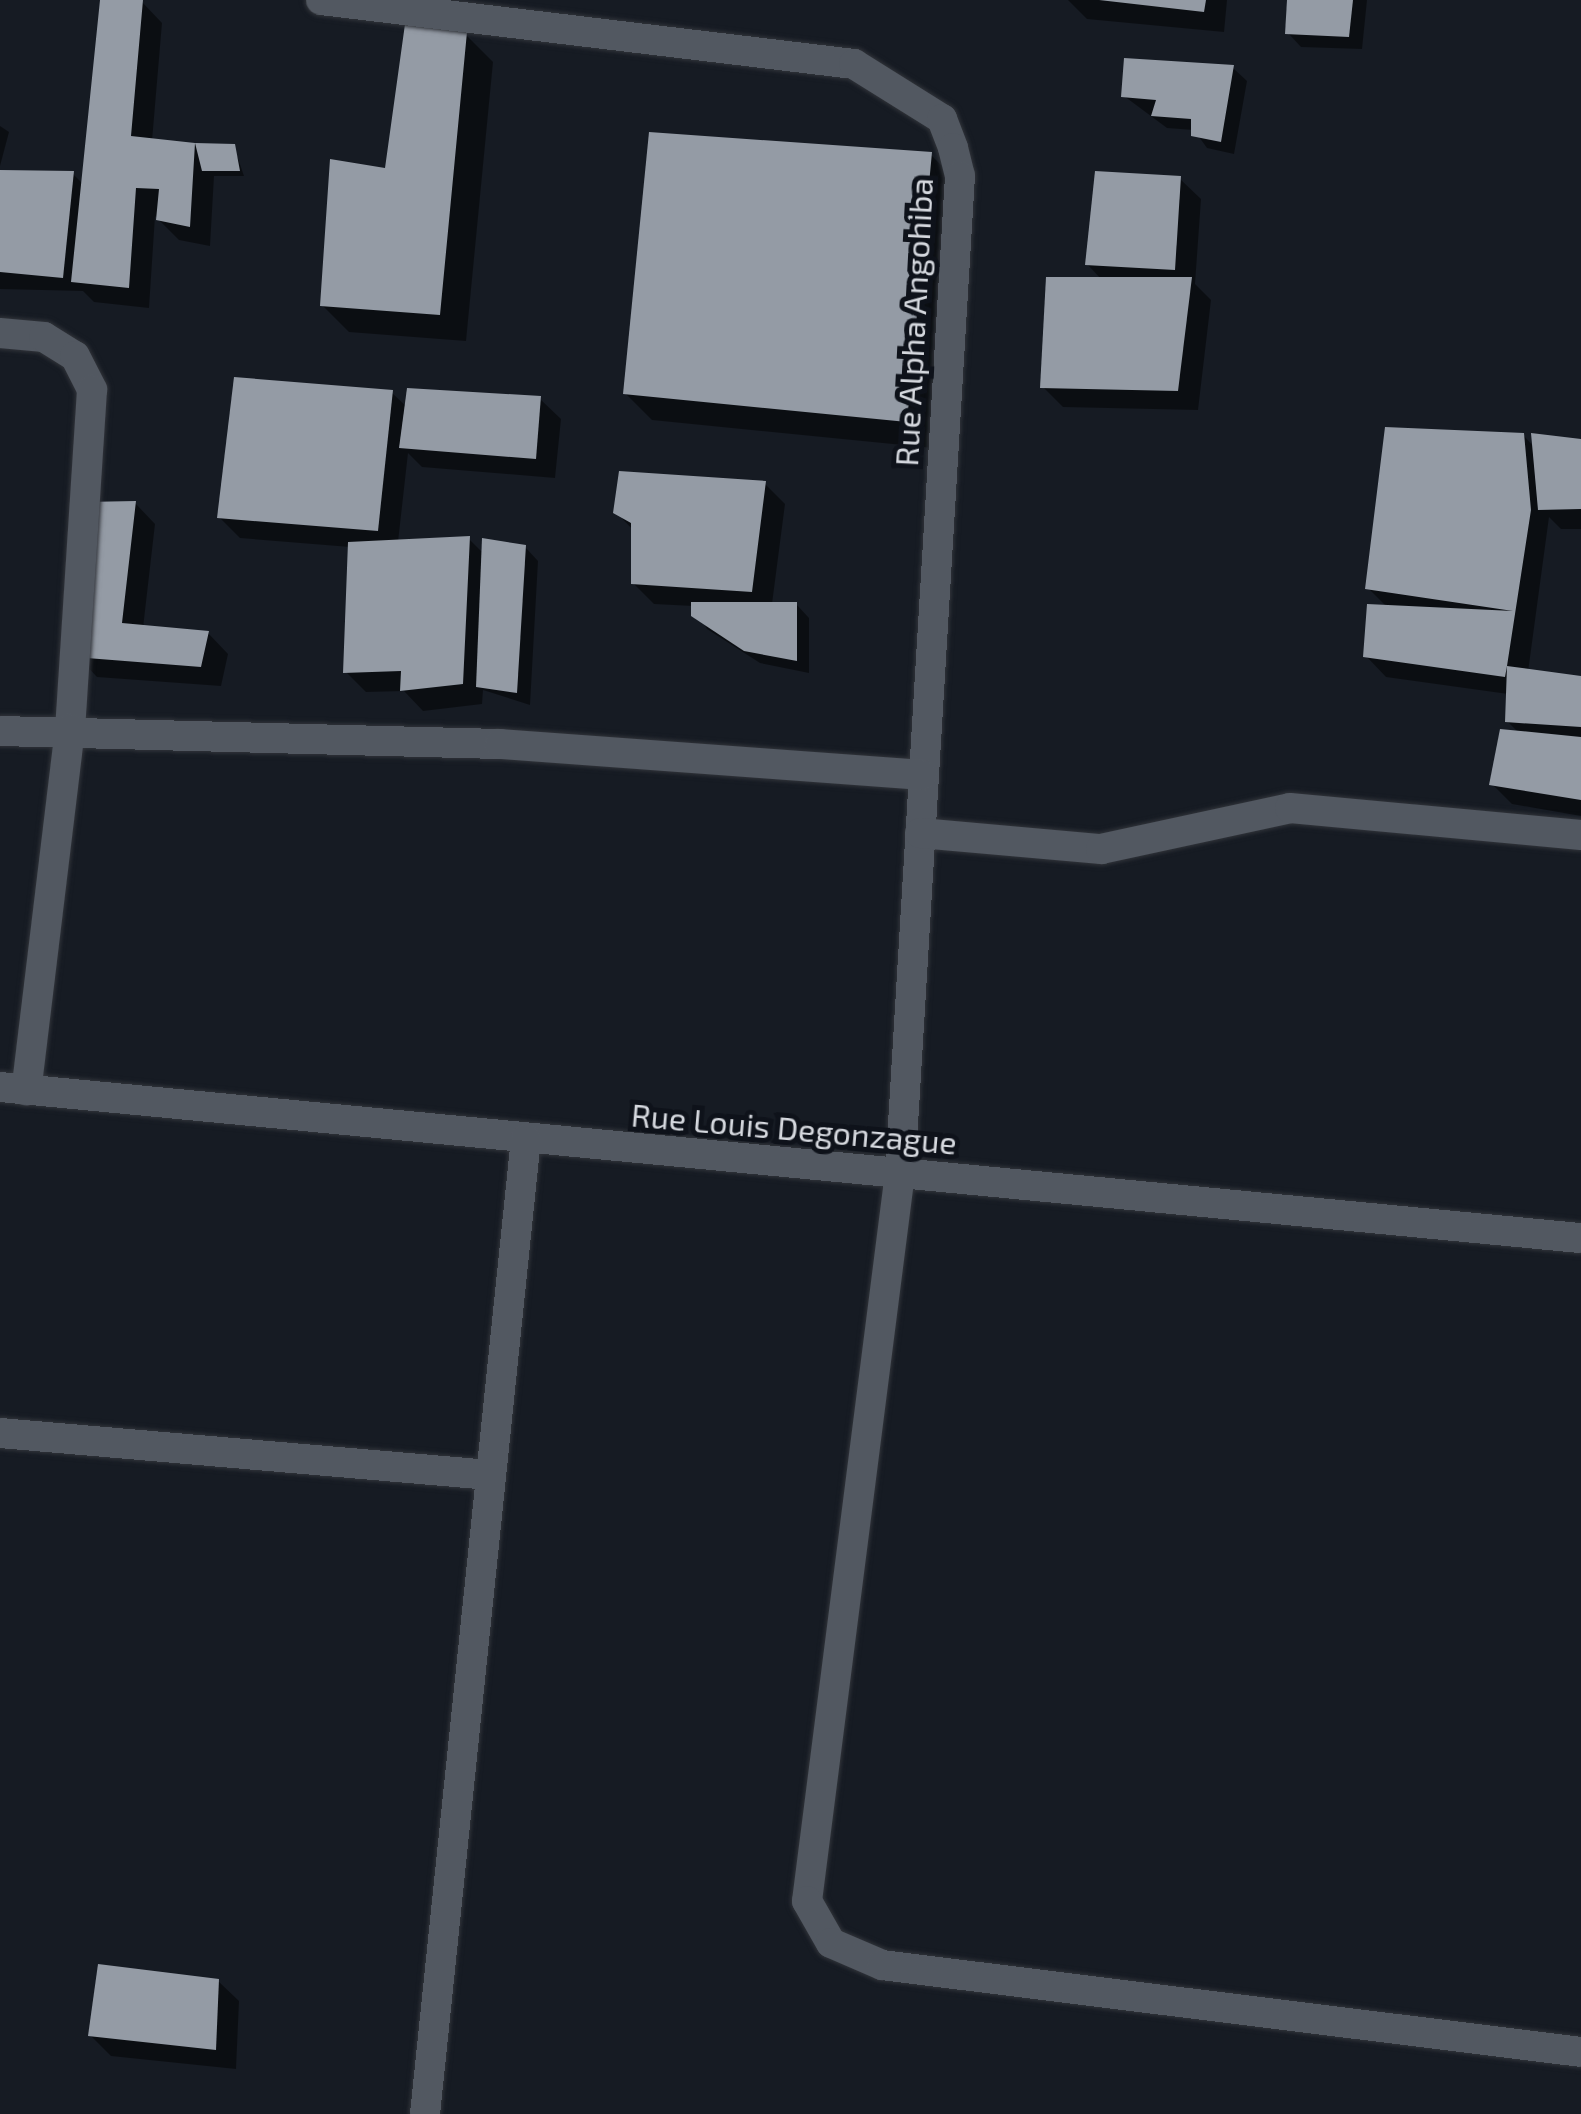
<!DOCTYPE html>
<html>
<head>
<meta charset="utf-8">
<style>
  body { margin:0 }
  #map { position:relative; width:1581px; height:2114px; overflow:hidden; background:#161b23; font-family:"Exo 2",sans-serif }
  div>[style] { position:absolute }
  .shadow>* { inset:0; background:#0007 }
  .building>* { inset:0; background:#949ba5 }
  .roads { filter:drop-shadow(0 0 2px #31343a) drop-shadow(0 0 2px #31343a) }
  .street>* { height:30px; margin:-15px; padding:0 15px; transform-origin:15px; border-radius:15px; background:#525861 }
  span { translate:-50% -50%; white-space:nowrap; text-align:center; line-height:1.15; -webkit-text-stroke:10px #0e121a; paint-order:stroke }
  .street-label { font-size:32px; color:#d5d8de }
</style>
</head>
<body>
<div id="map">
  <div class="shadow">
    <div style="clip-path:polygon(102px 0,142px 2px,162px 23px,152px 141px,234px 147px,244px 176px,214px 176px,210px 246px,179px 240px,155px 216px,149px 308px,94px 302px,83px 291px,0 289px,0 172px,73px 174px,83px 184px)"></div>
    <div style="clip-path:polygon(1068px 0,1227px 0,1224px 32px,1087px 19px)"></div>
    <div style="clip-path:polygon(1290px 0,1367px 0,1362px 49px,1301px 47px,1288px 33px)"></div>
    <div style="clip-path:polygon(466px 35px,493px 62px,466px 341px,349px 332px,322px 305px)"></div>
    <div style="clip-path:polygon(1233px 68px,1247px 81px,1234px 154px,1207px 148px,1194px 130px,1167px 128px,1124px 96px)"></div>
    <div style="clip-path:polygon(0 126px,9px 132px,0 166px)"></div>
    <div style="clip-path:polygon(930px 154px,957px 181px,933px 448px,652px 420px,625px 393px)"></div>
    <div style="clip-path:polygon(1180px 179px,1201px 199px,1195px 284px,1211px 300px,1198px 410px,1063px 407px,1043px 387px,1102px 280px,1087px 264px)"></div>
    <div style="clip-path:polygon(392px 393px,407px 407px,540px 399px,561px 419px,555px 478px,422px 467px,408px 453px,398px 542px,469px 539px,484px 554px,525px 547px,538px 561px,530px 705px,483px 690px,482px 704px,423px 711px,404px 691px,366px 692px,346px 672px,350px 547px,240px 538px,219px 517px)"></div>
    <div style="clip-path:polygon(1523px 435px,1535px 448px,1581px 442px,1581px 529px,1561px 529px,1549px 517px,1528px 672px,1581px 679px,1581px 816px,1512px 804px,1492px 784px,1519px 733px,1507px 721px,1508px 694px,1386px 677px,1366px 656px,1387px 607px,1368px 588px)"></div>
    <div style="clip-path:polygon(765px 484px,785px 504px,772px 604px,796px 604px,809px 618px,809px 673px,760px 663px,707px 629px,693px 606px,654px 604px,633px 583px,633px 530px,616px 512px)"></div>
    <div style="clip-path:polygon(135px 503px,155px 524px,143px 628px,208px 633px,228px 654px,221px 686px,97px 677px,77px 656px)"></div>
    <div style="clip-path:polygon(218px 1981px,239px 2001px,236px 2069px,111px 2056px,91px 2036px)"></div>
  </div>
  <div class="building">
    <div style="clip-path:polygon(100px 0,143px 0,131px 136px,195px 143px,190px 227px,156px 220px,159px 189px,136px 188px,129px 288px,71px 282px)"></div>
    <div style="clip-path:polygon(1099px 0,1206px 0,1204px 12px)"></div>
    <div style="clip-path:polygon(1287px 0,1353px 0,1349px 37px,1285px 34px)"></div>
    <div style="clip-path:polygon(405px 24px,467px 32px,440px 315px,320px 306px,330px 159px,385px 168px)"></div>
    <div style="clip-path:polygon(1124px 58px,1234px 65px,1221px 142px,1191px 136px,1191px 119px,1151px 116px,1156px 100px,1121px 97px)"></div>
    <div style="clip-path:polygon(649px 132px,932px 152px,907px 422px,623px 394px)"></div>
    <div style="clip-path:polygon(195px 143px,235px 144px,240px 171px,202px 171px)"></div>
    <div style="clip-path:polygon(0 170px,74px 171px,63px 278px,0 272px)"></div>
    <div style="clip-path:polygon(1095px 171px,1181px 176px,1175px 270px,1085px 265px)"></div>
    <div style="clip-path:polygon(1046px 277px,1192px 277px,1178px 391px,1040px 388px)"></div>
    <div style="clip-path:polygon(234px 377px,393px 390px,378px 531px,217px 518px)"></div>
    <div style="clip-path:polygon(407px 388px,541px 396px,536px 459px,399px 448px)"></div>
    <div style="clip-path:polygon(1385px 427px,1524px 433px,1531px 510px,1507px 666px,1581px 676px,1581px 727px,1505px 722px,1507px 666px,1505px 677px,1363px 657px,1367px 604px,1513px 611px,1365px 589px)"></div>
    <div style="clip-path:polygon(1531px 433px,1581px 439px,1581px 509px,1538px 510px)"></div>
    <div style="clip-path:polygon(619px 471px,766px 481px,752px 592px,631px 584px,631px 523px,613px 513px)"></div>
    <div style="clip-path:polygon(136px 501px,122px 623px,209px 631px,201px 667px,74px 657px,84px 502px)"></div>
    <div style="clip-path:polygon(470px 536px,463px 684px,400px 691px,401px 671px,343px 673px,348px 542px)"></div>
    <div style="clip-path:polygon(482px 538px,526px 545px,517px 693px,476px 687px)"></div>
    <div style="clip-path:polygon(691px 602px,797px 602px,797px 661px,744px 651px,691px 616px)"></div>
    <div style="clip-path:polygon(1500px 729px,1581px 737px,1581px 800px,1489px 785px)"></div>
    <div style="clip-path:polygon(98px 1964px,219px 1979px,216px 2050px,88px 2036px)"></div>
  </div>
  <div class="roads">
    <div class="street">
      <div style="left:321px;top:0;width:537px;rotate:6.85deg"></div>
      <div style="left:854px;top:64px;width:104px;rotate:32deg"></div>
      <div style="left:942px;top:119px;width:31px;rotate:69deg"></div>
      <div style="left:953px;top:148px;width:29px;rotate:76deg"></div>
      <div style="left:960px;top:176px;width:999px;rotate:93.44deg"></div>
      <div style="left:900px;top:1173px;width:734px;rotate:97.28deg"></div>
      <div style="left:807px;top:1901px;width:48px;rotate:60.3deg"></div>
      <div style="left:831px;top:1943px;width:56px;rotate:23.3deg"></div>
      <div style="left:882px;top:1965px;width:704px;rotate:7.09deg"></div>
      <div style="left:0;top:333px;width:44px;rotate:5.2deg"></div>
      <div style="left:44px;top:337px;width:36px;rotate:32deg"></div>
      <div style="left:75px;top:356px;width:38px;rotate:63deg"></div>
      <div style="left:92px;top:390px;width:340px;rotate:93.7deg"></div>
      <div style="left:70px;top:729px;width:364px;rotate:96.9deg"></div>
      <div style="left:0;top:731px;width:500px;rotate:1.49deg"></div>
      <div style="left:500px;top:744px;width:423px;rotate:4.2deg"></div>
      <div style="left:920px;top:833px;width:182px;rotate:5.1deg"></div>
      <div style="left:1101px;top:849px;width:193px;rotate:-12.2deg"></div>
      <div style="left:1290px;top:808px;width:292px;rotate:5.3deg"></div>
      <div style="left:0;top:1087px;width:1588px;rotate:5.46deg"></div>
      <div style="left:0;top:1433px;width:492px;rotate:4.9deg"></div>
      <div style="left:425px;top:2114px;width:980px;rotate:-84.09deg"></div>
    </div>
  </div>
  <div class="street-label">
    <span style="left:913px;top:322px;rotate:-87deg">Rue Alpha Angohiba</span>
    <span style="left:794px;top:1128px;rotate:5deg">Rue Louis Degonzague</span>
  </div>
</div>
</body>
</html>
